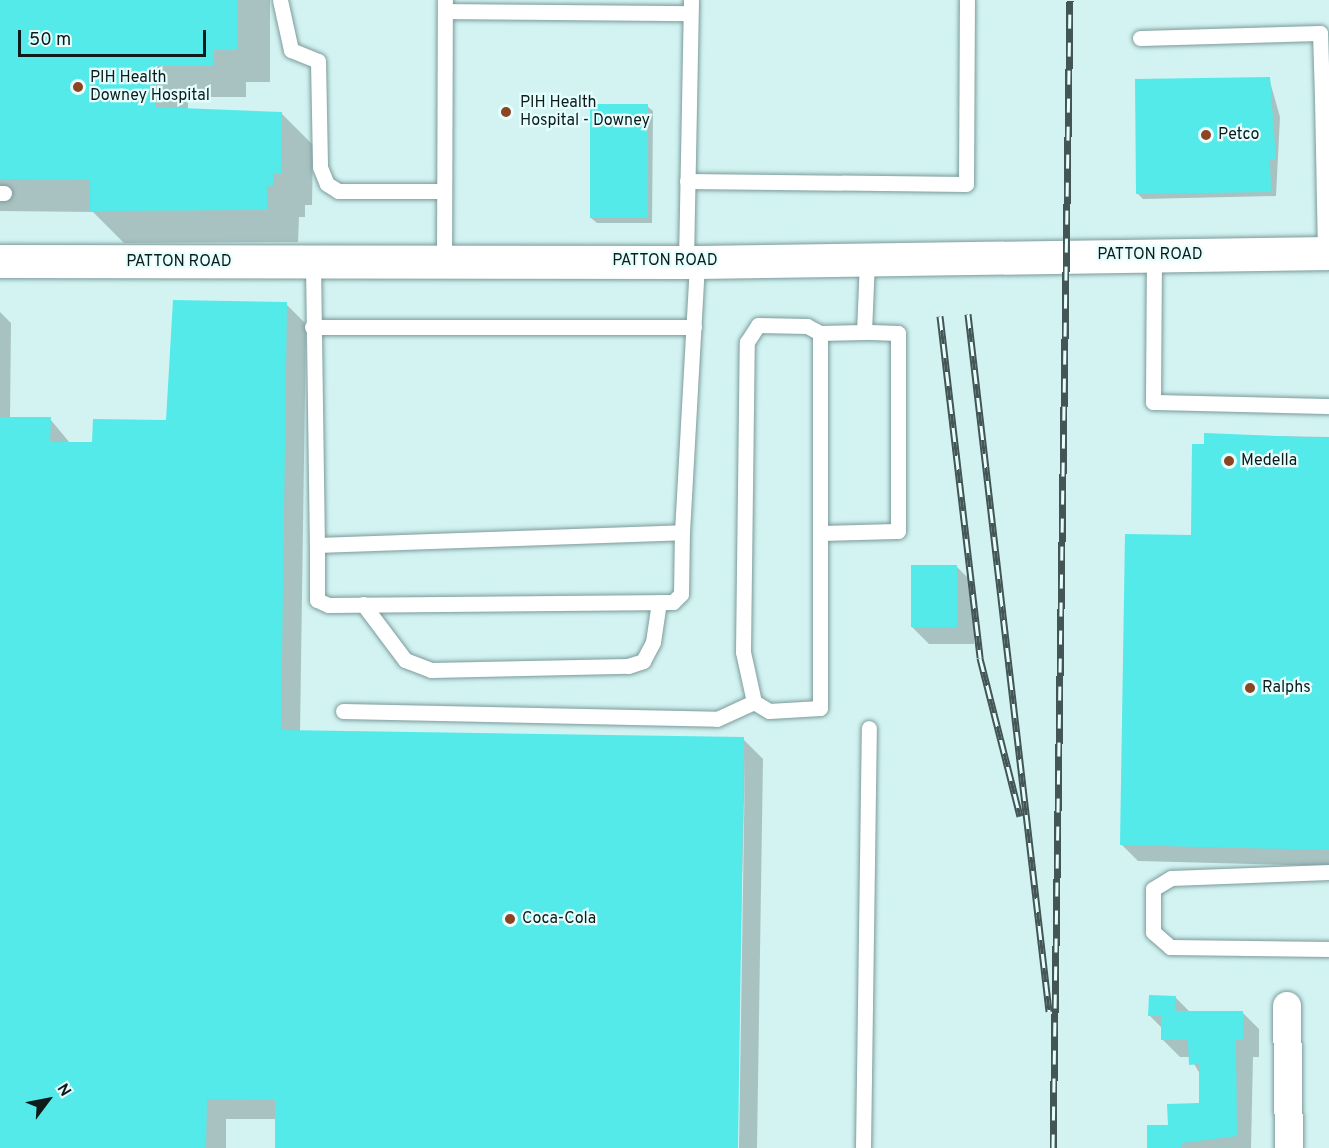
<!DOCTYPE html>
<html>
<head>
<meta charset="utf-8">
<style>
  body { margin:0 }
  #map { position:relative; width:1329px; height:1148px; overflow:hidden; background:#d2f3f2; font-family:Overpass,sans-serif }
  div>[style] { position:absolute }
  .shadow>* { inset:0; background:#0003 }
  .building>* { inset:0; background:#53eae9 }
  .roads { filter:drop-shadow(0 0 2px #7c9b9a) drop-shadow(0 0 2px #7c9b9a) }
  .service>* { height:15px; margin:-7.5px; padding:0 7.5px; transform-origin:7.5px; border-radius:7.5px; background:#fff }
  .minor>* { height:28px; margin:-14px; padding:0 14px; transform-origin:14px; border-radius:14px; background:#fff }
  .tertiary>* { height:33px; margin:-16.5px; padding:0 16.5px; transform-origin:16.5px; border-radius:16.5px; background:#fff }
  .rail>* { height:7px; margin-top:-3.5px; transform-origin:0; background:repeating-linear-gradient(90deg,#e4fffe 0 14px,#435555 0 28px); box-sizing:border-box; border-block:2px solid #435555 }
  .dots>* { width:16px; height:16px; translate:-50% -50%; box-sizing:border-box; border:3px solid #e4fffe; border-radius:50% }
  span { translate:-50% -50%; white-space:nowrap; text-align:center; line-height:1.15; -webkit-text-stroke:4.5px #e4fffe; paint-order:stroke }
  .poi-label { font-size:16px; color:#0f1b1b }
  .left { translate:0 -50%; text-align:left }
  .street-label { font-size:16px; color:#0f1b1b }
  .north { position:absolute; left:18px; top:1070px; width:60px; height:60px; -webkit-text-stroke:4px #e4fffe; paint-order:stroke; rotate:58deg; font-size:16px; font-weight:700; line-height:24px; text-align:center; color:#0f1b1b }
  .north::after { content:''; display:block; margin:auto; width:21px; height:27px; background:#0f1b1b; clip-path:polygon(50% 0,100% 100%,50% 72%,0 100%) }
  .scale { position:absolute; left:18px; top:30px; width:188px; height:27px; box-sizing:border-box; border:3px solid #0f1b1b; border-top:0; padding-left:8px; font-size:18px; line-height:21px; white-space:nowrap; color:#0f1b1b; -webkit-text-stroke:4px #e4fffe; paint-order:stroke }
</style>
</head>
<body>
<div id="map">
  <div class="shadow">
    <div style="clip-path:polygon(0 0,270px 0,270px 82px,246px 82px,246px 97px,188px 97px,188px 110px,281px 113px,313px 145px,312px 205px,305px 205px,305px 217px,299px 217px,298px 242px,124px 243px,93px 212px,0 211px)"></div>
    <div style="clip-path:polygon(1269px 78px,1280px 117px,1276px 196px,1143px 199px,1138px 194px)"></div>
    <div style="clip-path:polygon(647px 106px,653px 111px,652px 223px,597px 223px,591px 218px)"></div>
    <div style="clip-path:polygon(286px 304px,306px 324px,300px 732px,743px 739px,763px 759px,757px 1148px,739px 1148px,745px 756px,736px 1148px,276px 1148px,277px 1119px,226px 1119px,226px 1148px,0 1148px,0 312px,11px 323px,10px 418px,50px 419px,70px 443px,93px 444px,168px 422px)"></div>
    <div style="clip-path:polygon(1205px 435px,1329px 437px,1329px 866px,1138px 861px,1121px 844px,1192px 537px)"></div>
    <div style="clip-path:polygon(957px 567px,974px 584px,974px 644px,929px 644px,912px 627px)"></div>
    <div style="clip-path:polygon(1175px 997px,1190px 1012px,1242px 1012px,1259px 1029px,1259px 1057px,1253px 1057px,1251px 1148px,1149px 1148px,1201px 1104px,1200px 1074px,1190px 1057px,1180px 1057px,1162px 1039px,1162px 1028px,1150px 1016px)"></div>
  </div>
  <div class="building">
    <div style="clip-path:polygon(0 0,238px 0,238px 50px,214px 50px,214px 66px,156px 66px,156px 107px,282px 112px,281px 174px,273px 174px,273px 186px,267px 186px,267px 210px,90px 211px,90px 180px,0 179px)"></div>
    <div style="clip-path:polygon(1270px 77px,1276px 160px,1270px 160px,1271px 192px,1136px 194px,1135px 79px)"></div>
    <div style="clip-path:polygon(590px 104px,648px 104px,648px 218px,590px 218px)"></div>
    <div style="clip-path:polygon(173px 300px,287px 302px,281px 730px,744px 737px,738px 1148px,275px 1148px,275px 1100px,207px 1099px,206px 1148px,0 1148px,0 417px,51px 417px,50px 442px,92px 442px,93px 419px,166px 420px)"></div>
    <div style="clip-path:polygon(1204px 433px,1329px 438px,1329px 850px,1120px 845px,1125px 534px,1191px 535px,1192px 444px,1204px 444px)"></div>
    <div style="clip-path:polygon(911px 565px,957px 565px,957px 627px,911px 627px)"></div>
    <div style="clip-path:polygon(1149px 995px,1176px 996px,1175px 1011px,1243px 1011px,1243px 1040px,1236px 1040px,1237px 1136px,1182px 1143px,1182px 1148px,1147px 1148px,1147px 1125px,1168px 1125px,1167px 1104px,1199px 1103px,1199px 1064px,1189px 1065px,1188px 1040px,1161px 1040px,1161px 1016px,1148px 1016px)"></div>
  </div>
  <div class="roads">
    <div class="service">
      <div style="left:280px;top:0;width:51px;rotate:77.6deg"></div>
      <div style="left:291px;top:50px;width:29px;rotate:22deg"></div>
      <div style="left:318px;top:61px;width:106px;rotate:88.9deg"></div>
      <div style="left:320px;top:167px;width:18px;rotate:68deg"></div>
      <div style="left:327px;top:184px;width:13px;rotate:32deg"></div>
      <div style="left:338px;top:191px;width:106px"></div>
      <div style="left:445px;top:11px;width:245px;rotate:0.5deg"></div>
      <div style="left:1140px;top:38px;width:180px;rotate:-1.6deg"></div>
      <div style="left:1320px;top:33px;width:65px;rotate:88.2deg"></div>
      <div style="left:687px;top:181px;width:279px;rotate:0.6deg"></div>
      <div style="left:966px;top:184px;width:184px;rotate:-89.7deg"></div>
      <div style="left:0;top:193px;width:4px"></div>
      <div style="left:1325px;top:253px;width:155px;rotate:-91.1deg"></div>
      <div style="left:1322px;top:98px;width:7px"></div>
      <div style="left:1154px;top:255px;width:147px;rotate:90.4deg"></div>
      <div style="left:1153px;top:402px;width:176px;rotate:1.3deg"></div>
      <div style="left:686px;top:261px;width:261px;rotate:-88.9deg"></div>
      <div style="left:444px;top:262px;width:262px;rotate:-89.8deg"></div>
      <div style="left:313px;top:263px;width:282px;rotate:89.2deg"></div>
      <div style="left:317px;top:545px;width:365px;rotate:-2deg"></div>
      <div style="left:682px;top:532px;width:270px;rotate:-86.8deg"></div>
      <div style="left:312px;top:327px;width:382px"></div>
      <div style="left:864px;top:332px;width:44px;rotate:178.7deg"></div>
      <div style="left:820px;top:333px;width:200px;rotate:90deg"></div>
      <div style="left:820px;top:533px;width:78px;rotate:-1.5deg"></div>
      <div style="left:898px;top:531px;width:198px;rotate:-90deg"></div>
      <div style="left:898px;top:333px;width:34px;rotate:-178deg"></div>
      <div style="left:864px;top:332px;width:73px;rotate:-87.6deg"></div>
      <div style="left:820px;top:533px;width:175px;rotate:90deg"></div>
      <div style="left:820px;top:708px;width:51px;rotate:176.6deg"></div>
      <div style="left:769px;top:711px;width:17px;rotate:-149deg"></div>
      <div style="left:754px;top:702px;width:51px;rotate:-102.4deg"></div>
      <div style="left:743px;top:652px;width:310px;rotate:-89.3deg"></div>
      <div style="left:747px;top:342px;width:20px;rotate:-57deg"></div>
      <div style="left:758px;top:325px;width:49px;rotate:1.2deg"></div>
      <div style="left:807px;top:326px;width:15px;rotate:28deg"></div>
      <div style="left:317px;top:545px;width:55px;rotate:90deg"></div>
      <div style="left:317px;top:600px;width:12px;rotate:24deg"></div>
      <div style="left:328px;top:605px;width:345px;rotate:-0.5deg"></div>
      <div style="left:673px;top:602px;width:11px;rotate:-45deg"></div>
      <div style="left:681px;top:594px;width:62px;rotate:-89.1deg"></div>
      <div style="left:363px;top:604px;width:70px;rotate:53.1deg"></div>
      <div style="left:405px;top:660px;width:28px;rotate:21deg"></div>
      <div style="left:431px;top:670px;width:197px;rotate:-1.2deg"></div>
      <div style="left:628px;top:666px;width:16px;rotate:-18deg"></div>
      <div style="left:643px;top:661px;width:21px;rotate:-62deg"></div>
      <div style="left:653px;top:642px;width:40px;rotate:-81.5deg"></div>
      <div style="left:343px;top:711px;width:374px;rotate:1.2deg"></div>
      <div style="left:717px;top:719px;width:41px;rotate:-24.7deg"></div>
      <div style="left:1329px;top:872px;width:158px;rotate:177.8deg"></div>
      <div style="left:1171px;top:878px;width:21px;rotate:149deg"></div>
      <div style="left:1153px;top:889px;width:43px;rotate:90deg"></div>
      <div style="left:1153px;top:932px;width:23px;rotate:41deg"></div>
      <div style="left:1170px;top:947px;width:159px;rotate:0.7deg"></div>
      <div style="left:863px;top:1148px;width:420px;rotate:-89.2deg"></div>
    </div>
    <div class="minor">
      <div style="left:1287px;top:1006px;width:142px;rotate:89.2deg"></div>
    </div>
    <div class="tertiary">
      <div style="left:0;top:261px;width:697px;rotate:0.08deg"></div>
      <div style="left:697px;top:262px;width:632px;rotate:-0.82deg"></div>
    </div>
  </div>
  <div class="rail">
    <div style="left:968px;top:314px;width:702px;rotate:83.37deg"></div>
    <div style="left:940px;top:316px;width:344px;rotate:83.3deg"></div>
    <div style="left:980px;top:658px;width:163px;rotate:75.8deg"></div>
    <div style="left:1053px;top:1148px;width:1148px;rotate:-89.15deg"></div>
  </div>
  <div class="dots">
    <div style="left:78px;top:87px;background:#8c4421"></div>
    <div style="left:506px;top:112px;background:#8c4421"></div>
    <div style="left:1206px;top:135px;background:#8c4421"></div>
    <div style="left:1229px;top:461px;background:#8c4421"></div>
    <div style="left:1250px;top:688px;background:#8c4421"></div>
    <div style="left:510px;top:919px;background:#8c4421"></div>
  </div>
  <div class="poi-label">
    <span class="left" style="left:90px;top:87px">PIH Health<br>Downey Hospital</span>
    <span class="left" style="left:520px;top:112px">PIH Health<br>Hospital - Downey</span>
    <span class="left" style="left:1218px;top:135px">Petco</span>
    <span class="left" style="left:1241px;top:461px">Medella</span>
    <span class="left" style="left:1262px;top:688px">Ralphs</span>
    <span class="left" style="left:522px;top:919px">Coca-Cola</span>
  </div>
  <div class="street-label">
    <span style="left:1150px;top:255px">PATTON ROAD</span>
    <span style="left:665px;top:261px">PATTON ROAD</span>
    <span style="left:179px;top:262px">PATTON ROAD</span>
  </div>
  <div class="north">N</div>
  <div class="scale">50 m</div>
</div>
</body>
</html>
